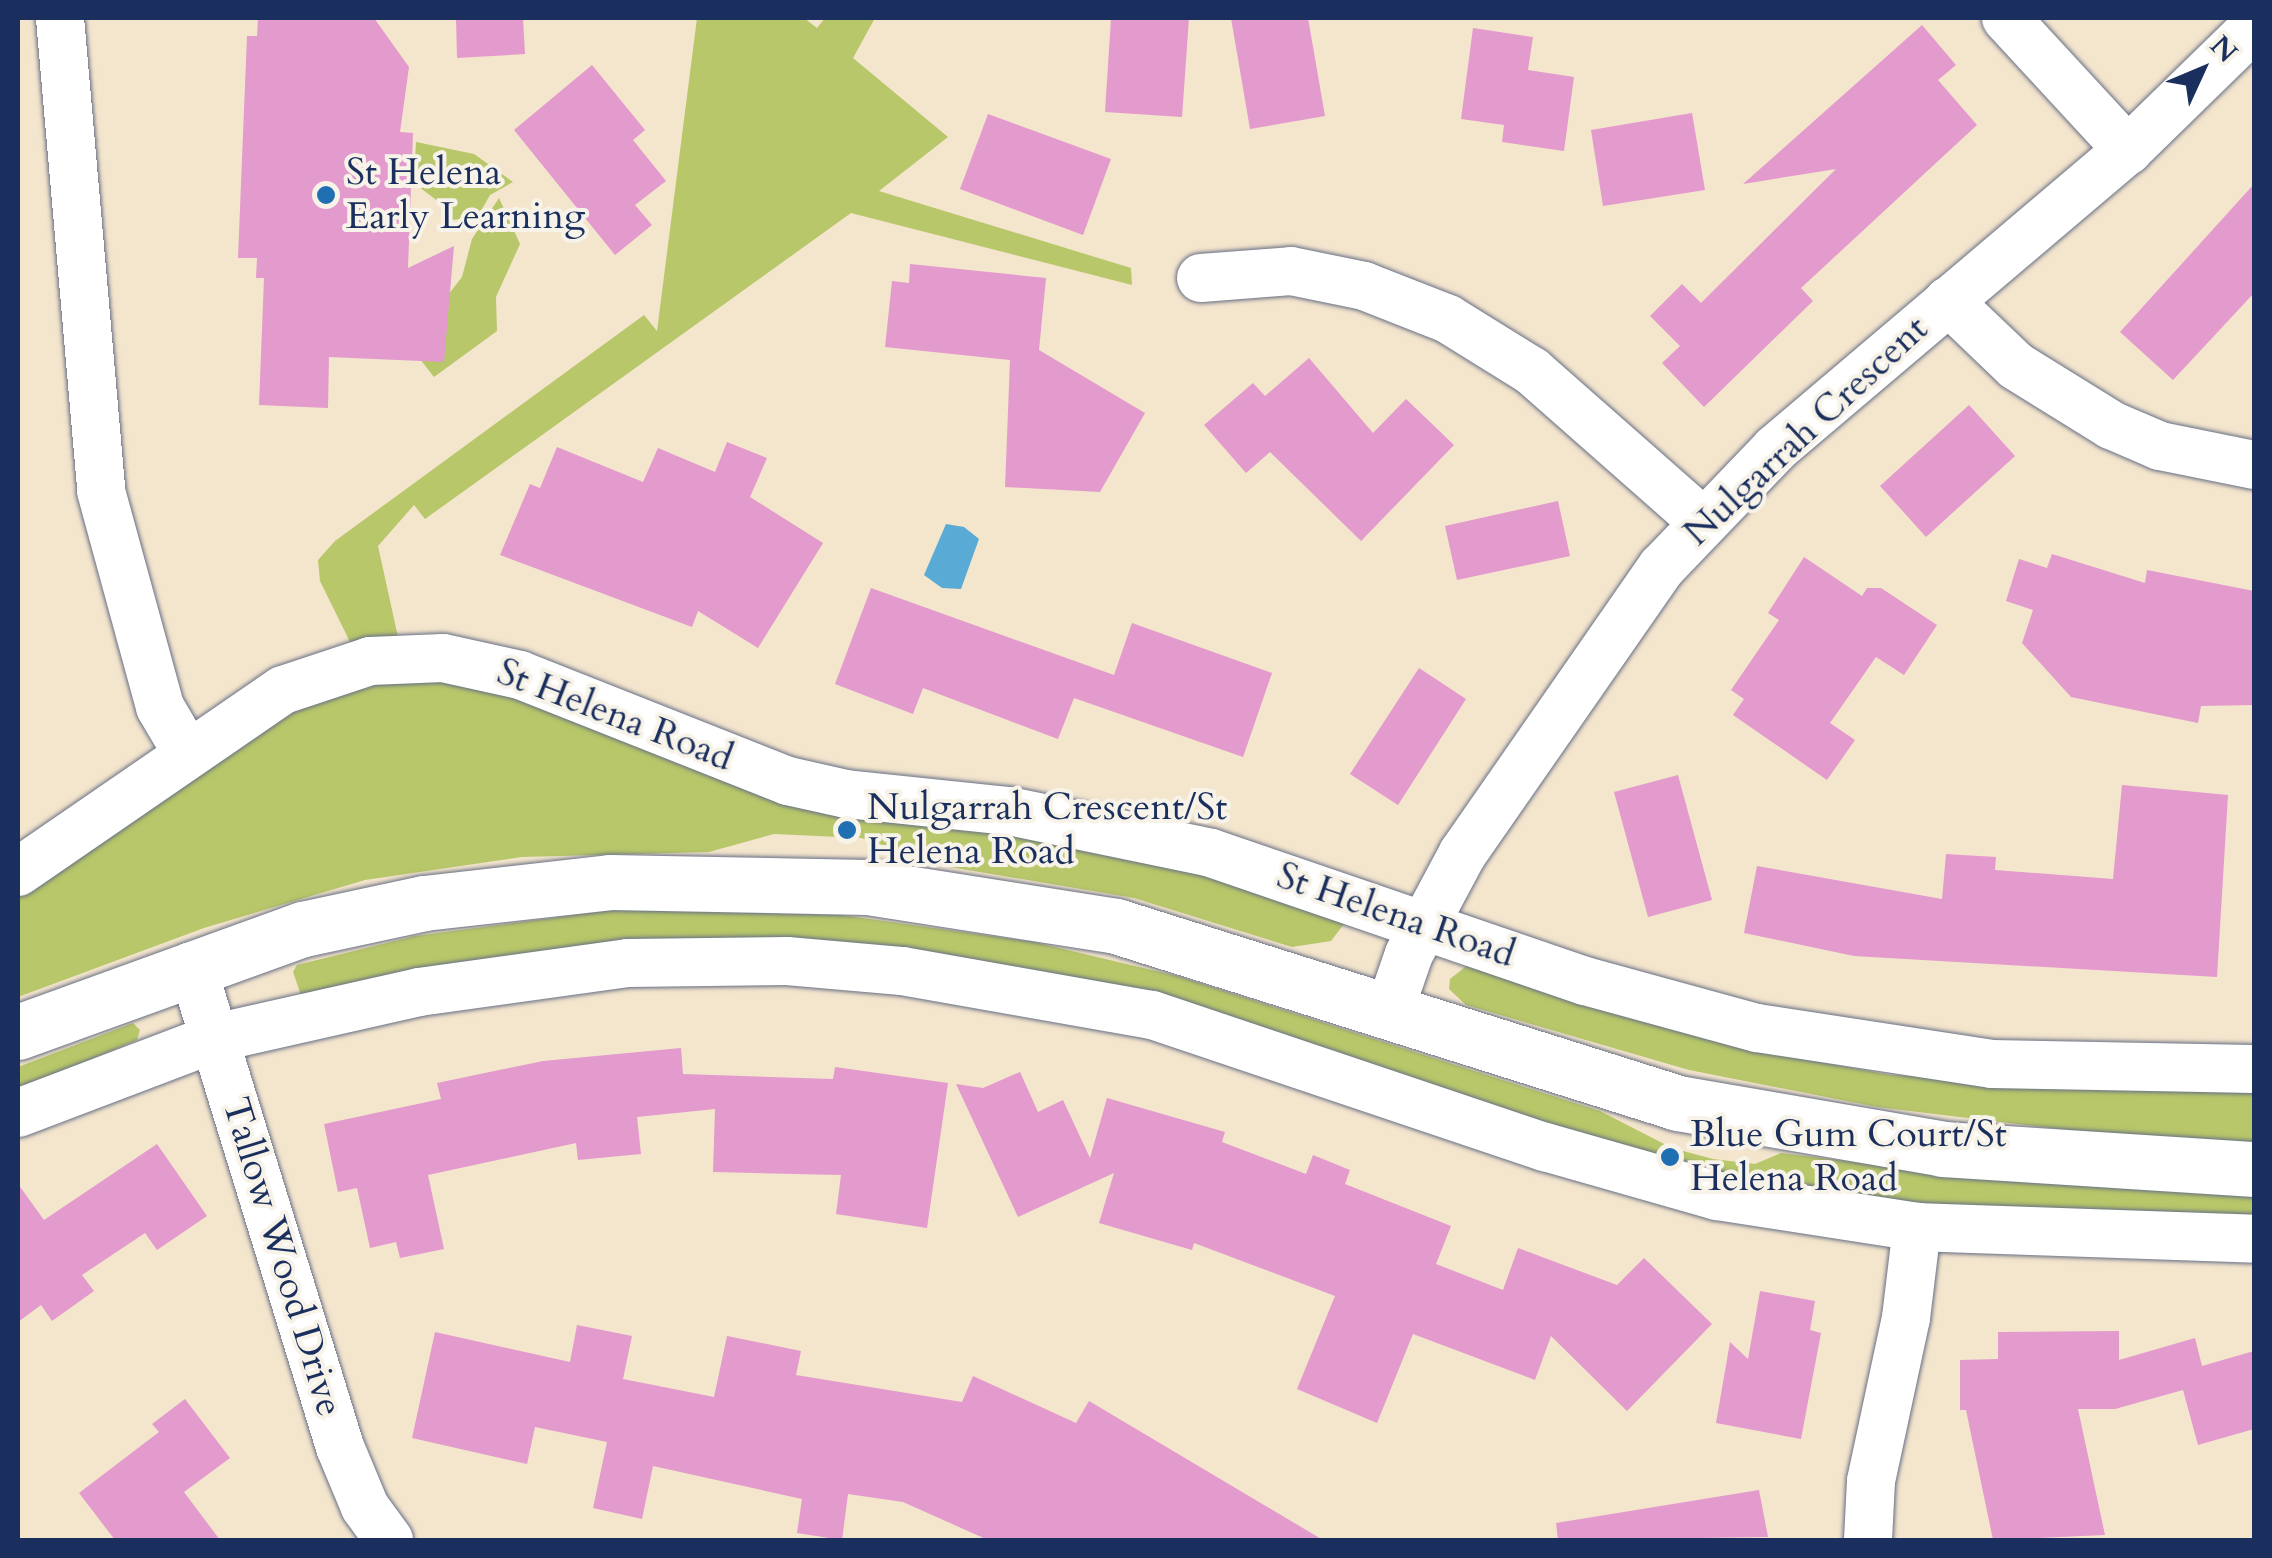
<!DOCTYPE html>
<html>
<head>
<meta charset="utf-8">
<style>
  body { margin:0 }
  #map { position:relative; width:2272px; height:1558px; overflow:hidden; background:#f4e5cd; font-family:Cardo,serif }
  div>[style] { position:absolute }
  .green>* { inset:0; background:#b8c769 }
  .water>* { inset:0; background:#59aad4 }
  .building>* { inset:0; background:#e39acc }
  .roads { filter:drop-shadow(0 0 2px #676f85) drop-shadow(0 0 2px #676f85) }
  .minor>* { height:48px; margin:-24px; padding:0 24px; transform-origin:24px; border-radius:24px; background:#fff }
  .secondary>* { height:55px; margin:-27.5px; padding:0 27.5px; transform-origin:27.5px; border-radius:27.5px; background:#fff }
  .dots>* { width:28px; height:28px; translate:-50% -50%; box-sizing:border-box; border:5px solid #f7f3e8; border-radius:50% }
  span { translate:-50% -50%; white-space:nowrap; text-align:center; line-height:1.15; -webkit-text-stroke:8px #f7f3e8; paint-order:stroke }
  .poi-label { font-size:38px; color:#1b2f5e }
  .left { translate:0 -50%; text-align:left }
  .street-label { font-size:38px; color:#1b2f5e }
  .frame { position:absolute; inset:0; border:20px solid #1b2f5e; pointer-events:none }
  .north { position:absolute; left:2152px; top:20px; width:100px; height:100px; -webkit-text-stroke:8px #f7f3e8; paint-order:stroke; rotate:46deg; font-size:28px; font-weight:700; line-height:40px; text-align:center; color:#1b2f5e }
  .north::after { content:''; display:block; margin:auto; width:35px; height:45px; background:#1b2f5e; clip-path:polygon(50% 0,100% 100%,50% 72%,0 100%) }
</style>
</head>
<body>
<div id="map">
  <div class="green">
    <div style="clip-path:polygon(697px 18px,804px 18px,817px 28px,825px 18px,875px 18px,853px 58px,948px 137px,879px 191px,1131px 268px,1132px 285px,851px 213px,425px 519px,414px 505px,378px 546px,398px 637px,352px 646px,320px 581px,318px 560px,335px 541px,644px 315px,657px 331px)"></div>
    <div style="clip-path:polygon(416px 142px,474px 154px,513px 182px,490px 195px,477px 218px,450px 220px,448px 209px,414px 183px)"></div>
    <div style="clip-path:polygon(499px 198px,520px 244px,496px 297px,497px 331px,434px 377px,409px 345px,462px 277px,472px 239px)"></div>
    <div style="clip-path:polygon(465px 678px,928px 819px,1204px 870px,1341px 916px,1344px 924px,1331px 941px,1292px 947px,1134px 898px,950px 867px,861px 838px,774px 834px,709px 852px,522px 857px,365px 880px,204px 928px,18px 997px,18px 895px,259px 723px,366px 679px)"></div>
    <div style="clip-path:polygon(612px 910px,841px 915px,1034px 942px,1177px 976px,1600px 1111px,1672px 1148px,1713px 1159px,1755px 1164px,1781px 1153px,2000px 1180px,2254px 1195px,2254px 1221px,1989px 1213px,1733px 1179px,1447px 1094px,1214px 1012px,955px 959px,302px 998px,293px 972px,297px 965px,415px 936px)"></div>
    <div style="clip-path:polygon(1469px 964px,1792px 1057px,1891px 1075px,2254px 1088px,2254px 1143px,2107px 1135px,1877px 1107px,1689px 1070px,1466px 1005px,1449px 989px,1450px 979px)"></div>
    <div style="clip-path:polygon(133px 1023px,140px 1030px,137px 1040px,18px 1090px,18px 1067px)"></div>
  </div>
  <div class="water">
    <div style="clip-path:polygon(946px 524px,964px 527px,979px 539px,961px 589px,942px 588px,924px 575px)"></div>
  </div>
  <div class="building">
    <div style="clip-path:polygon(258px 18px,374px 18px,409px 67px,400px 132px,413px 133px,408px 268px,454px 246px,444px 362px,329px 357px,328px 408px,259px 405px,264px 278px,256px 278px,257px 258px,238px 258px,247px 36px,257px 36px)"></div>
    <div style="clip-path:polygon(456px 18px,523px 18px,525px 54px,457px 58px)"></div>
    <div style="clip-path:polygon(1111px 18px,1189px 18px,1182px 117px,1105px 112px)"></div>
    <div style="clip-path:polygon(1231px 18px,1308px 18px,1325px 116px,1250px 129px)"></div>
    <div style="clip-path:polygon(1922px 25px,1956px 65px,1938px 80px,1977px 125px,1801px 288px,1813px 301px,1704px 407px,1662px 363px,1680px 346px,1650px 316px,1682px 284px,1701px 303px,1836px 169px,1743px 184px)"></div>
    <div style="clip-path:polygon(1473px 28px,1533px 37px,1528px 70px,1574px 77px,1564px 151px,1502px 142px,1504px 125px,1461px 119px)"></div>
    <div style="clip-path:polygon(592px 65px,645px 130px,633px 140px,666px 181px,635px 205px,652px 225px,615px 255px,514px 130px)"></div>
    <div style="clip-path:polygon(1692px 113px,1705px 190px,1603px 206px,1591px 130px)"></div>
    <div style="clip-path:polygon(988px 114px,1111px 159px,1083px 235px,960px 189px)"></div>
    <div style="clip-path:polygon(2254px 184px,2254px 293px,2173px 380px,2120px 332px)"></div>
    <div style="clip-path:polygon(910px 264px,1046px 278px,1039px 350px,1145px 413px,1100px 492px,1005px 487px,1010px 360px,885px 347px,892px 281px,909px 283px)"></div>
    <div style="clip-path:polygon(1309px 358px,1373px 433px,1406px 399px,1454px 445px,1361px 541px,1270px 452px,1246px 473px,1204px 425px,1253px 383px,1265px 396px)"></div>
    <div style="clip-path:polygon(1969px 405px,2015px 456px,1926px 537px,1880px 486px)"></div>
    <div style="clip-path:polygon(727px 442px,767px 458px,750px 497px,823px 543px,758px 648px,698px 611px,692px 627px,500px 555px,530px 484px,540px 488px,557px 447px,643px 482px,658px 448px,715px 472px)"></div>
    <div style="clip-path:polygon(1558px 501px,1570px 556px,1457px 580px,1445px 526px)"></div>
    <div style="clip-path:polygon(2052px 554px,2145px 583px,2147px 570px,2254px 591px,2254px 705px,2201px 706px,2198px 723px,2071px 697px,2022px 643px,2033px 610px,2006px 601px,2019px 559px,2047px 568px)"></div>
    <div style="clip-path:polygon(1804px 557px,1862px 596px,1867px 588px,1881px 588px,1937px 625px,1904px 675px,1876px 657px,1830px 723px,1855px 740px,1827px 780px,1733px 715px,1744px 699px,1731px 690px,1779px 620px,1768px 613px)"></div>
    <div style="clip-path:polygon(871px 588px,1114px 675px,1132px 623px,1272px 673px,1243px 757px,1074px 698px,1058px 739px,923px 688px,913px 714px,835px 684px)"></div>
    <div style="clip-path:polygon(1419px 668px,1466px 699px,1398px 805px,1350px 774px)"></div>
    <div style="clip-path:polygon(1678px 775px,1712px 900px,1648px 917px,1614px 792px)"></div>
    <div style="clip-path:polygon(2122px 785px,2228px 795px,2217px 977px,1854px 956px,1744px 933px,1757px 866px,1942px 899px,1946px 854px,1996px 857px,1995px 870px,2113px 879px)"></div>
    <div style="clip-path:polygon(681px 1048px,683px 1074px,833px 1079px,835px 1067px,948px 1083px,927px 1228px,836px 1214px,841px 1175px,713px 1172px,715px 1109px,637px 1117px,641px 1154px,578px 1160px,576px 1143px,428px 1175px,444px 1249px,400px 1258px,396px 1242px,370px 1248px,357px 1188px,338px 1192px,324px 1124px,441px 1099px,437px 1083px,543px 1061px)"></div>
    <div style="clip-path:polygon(1020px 1072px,1038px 1112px,1063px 1100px,1090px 1158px,1107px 1098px,1225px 1132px,1222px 1142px,1306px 1174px,1313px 1155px,1350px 1170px,1345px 1184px,1451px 1226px,1436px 1264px,1503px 1290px,1518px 1248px,1617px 1285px,1644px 1258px,1712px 1324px,1627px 1411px,1551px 1336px,1535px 1380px,1413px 1334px,1377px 1423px,1297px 1389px,1335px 1296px,1194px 1243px,1192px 1250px,1099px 1223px,1114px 1173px,1018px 1217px,956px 1084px,983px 1088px)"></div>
    <div style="clip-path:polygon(157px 1144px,207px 1216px,157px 1250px,145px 1233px,82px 1275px,94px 1291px,52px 1321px,41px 1305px,18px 1322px,18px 1184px,44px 1220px)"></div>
    <div style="clip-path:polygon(1760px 1291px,1815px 1301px,1810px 1330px,1821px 1333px,1801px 1439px,1716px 1423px,1730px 1342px,1748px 1359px)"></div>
    <div style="clip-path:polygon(577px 1325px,632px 1336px,623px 1379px,714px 1397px,727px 1336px,801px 1351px,796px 1375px,962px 1402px,973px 1376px,1076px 1423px,1089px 1401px,1323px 1540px,988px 1540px,903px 1502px,848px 1494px,842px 1540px,797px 1533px,802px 1499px,653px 1466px,642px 1519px,593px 1508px,607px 1442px,535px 1427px,527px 1464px,412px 1438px,435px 1332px,570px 1362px)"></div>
    <div style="clip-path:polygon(2119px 1331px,2119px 1360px,2195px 1338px,2202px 1366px,2254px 1351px,2254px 1429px,2198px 1445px,2183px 1390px,2115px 1409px,2078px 1409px,2105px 1535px,1993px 1540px,1966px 1410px,1960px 1410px,1960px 1360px,1998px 1359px,1998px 1332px)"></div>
    <div style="clip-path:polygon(185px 1399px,230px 1458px,184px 1492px,220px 1540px,115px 1540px,79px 1493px,159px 1432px,152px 1424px)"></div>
    <div style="clip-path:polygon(1759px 1490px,1768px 1537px,1558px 1540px,1556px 1523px)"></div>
  </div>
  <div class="roads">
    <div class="minor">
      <div style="left:60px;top:18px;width:475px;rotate:85deg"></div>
      <div style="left:101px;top:491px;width:224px;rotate:74.7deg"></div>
      <div style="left:160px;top:707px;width:53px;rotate:59.6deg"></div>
      <div style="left:2006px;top:18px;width:180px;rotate:47.3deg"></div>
      <div style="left:1201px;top:278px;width:90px;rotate:-4.4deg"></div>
      <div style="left:1291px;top:271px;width:75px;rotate:11.6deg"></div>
      <div style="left:1364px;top:286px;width:90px;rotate:21.4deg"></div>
      <div style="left:1448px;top:319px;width:99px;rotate:31.8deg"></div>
      <div style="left:1532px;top:371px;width:227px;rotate:41.4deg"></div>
      <div style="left:1948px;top:301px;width:94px;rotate:43.7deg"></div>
      <div style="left:2016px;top:366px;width:112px;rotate:31.8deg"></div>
      <div style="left:2111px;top:425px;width:53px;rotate:23.2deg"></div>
      <div style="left:2160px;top:446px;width:96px;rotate:11.4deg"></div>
      <div style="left:18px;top:872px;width:321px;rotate:-34.5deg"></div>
      <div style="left:283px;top:690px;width:92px;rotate:-18.4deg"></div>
      <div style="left:370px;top:661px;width:73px;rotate:-2.4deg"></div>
      <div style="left:443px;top:658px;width:79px;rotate:12.4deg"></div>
      <div style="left:520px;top:675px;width:288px;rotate:21.6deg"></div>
      <div style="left:788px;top:781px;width:59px;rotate:12.6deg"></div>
      <div style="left:846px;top:794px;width:164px;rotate:6deg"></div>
      <div style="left:1009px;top:811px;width:206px;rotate:11.7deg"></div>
      <div style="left:1211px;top:853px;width:395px;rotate:18.9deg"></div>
      <div style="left:1585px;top:981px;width:178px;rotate:15.3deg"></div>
      <div style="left:1757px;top:1028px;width:238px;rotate:8.7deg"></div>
      <div style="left:1992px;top:1064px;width:262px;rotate:1.1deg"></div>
      <div style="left:192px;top:966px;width:503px;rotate:72.9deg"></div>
      <div style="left:340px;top:1447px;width:65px;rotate:67.4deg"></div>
      <div style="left:365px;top:1507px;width:41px;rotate:54deg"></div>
      <div style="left:1389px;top:1012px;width:61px;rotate:-71deg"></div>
      <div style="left:1409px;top:954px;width:115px;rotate:-61.9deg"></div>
      <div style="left:1463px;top:853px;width:348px;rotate:-55.2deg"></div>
      <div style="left:1662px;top:567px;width:163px;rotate:-46.2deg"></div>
      <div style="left:1775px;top:449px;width:463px;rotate:-40.3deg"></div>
      <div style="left:2128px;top:150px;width:176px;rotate:-44.3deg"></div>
      <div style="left:18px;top:1113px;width:211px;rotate:-20.8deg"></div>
      <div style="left:215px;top:1038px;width:209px;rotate:-12.7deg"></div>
      <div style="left:419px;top:992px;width:211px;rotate:-7.9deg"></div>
      <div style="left:628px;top:963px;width:159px;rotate:-0.7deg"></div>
      <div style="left:787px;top:961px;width:115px;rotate:5deg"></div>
      <div style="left:902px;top:971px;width:254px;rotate:10deg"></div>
      <div style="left:1152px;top:1015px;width:415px;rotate:18.6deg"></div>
      <div style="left:1545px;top:1147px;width:179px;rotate:15.9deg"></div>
      <div style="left:1717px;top:1196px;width:202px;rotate:8.8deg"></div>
      <div style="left:1917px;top:1227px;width:337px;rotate:2deg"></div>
      <div style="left:1868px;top:1540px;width:59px;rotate:-87.1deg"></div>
      <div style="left:1871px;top:1481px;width:167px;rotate:-77.9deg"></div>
      <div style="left:1906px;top:1318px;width:92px;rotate:-83.1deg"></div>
    </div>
    <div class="secondary">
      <div style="left:18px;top:1032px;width:303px;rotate:-19.9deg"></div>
      <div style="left:303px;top:929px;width:124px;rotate:-12.1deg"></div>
      <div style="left:424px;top:903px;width:187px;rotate:-6.4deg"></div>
      <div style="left:610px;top:882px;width:258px;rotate:1.1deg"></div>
      <div style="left:868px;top:887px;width:251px;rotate:8.9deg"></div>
      <div style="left:1116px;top:926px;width:589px;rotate:17.48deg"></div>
      <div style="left:1678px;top:1103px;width:269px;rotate:9.8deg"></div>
      <div style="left:1943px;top:1149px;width:312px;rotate:3.7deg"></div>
    </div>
  </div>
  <div class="dots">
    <div style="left:326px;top:195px;background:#1f6fb2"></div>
    <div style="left:847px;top:830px;background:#1f6fb2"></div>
    <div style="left:1670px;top:1157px;background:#1f6fb2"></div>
  </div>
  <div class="poi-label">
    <span class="left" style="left:346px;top:195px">St Helena<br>Early Learning</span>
    <span class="left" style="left:867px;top:830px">Nulgarrah Crescent/St<br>Helena Road</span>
    <span class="left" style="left:1690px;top:1157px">Blue Gum Court/St<br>Helena Road</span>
  </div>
  <div class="street-label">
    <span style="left:1806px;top:431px;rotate:-43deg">Nulgarrah Crescent</span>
    <span style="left:615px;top:715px;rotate:21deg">St Helena Road</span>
    <span style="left:1396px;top:915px;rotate:19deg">St Helena Road</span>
    <span style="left:282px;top:1257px;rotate:73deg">Tallow Wood Drive</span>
  </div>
  <div class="frame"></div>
  <div class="north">N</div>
</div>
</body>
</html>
